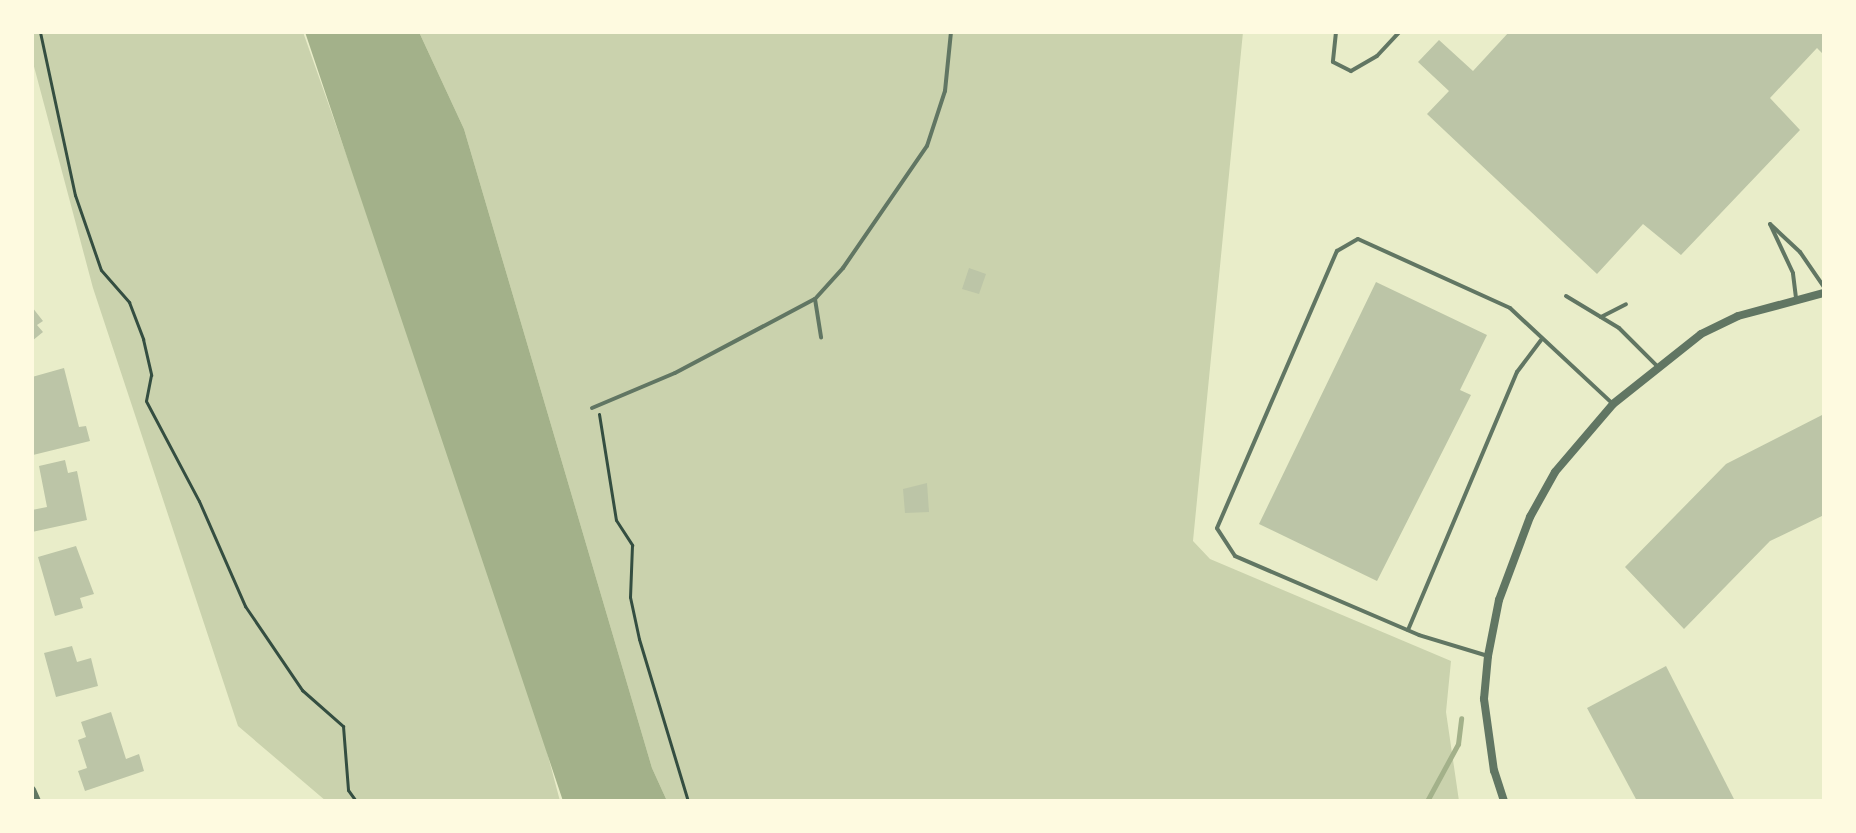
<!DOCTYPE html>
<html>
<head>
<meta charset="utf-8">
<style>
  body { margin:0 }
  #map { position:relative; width:1856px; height:833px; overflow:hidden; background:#e9edc9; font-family:"Noto Serif",serif }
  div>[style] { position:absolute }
  .green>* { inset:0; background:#cad2ad }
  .water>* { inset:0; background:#a3b18a }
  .stream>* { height:5px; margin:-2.5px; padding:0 2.5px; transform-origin:2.5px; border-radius:2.5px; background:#a3b18a }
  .building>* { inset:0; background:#bcc5a7 }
  .path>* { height:3px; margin:-1.5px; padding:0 1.5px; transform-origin:1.5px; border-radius:1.5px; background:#344e41 }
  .service>* { height:4px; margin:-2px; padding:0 2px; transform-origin:2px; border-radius:2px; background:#617663 }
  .minor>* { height:8px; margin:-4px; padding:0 4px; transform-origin:4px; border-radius:4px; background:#617663 }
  span { translate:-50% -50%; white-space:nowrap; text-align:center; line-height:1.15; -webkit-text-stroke:6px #fefae0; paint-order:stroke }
  .frame { position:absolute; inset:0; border:34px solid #fefae0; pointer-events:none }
</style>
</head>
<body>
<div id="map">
  <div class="green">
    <div style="clip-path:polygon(32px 32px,303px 32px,350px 165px,456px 410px,560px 801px,326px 801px,238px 726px,93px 288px,32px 59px)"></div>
    <div style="clip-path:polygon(419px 32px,1243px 32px,1193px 541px,1210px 559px,1451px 661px,1446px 712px,1459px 801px,667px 801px,652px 768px,464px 129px)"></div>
  </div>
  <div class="water">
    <div style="clip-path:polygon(305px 32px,419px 32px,464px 129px,652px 768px,667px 801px,563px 801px)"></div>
  </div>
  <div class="stream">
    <div style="left:1427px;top:801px;width:65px;rotate:-61.5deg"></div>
    <div style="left:1458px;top:744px;width:26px;rotate:-83deg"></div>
  </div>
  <div class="building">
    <div style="clip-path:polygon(1509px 32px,1824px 32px,1824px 55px,1817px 48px,1770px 98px,1800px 130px,1681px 255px,1643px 224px,1597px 274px,1427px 114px,1449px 91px,1418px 62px,1439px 40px,1473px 71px)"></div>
    <div style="clip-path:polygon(969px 268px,986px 274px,979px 294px,962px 289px)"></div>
    <div style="clip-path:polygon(1376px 282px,1487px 335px,1460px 390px,1471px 395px,1377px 581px,1259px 524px)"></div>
    <div style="clip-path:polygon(32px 307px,43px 321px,37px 325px,43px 332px,32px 341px)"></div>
    <div style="clip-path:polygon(64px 368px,79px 427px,86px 426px,90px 441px,33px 455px,32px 377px)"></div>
    <div style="clip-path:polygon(1824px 414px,1824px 515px,1770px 541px,1684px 629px,1625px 567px,1726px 464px)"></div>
    <div style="clip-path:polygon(65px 460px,68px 473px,77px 471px,87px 520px,32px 532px,32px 510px,47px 507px,39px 466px)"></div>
    <div style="clip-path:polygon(927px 483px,929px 512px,905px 513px,903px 489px)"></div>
    <div style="clip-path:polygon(76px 546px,94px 594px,80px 598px,83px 608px,55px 616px,38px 557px)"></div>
    <div style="clip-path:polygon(72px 646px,77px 662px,91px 658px,98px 686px,56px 697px,44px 653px)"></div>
    <div style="clip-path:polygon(1666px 666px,1735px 801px,1637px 801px,1587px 708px)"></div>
    <div style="clip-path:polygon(111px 712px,126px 759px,139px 754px,144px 771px,85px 791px,78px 771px,87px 768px,78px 740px,86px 737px,81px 722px)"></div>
  </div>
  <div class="path">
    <div style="left:40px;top:32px;width:167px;rotate:77.9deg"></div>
    <div style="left:75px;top:195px;width:79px;rotate:70.9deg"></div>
    <div style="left:101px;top:270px;width:43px;rotate:48.8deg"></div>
    <div style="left:129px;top:302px;width:40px;rotate:69deg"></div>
    <div style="left:143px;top:339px;width:37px;rotate:77deg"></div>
    <div style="left:151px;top:375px;width:26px;rotate:101deg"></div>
    <div style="left:146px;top:401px;width:113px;rotate:62.1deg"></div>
    <div style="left:199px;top:501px;width:115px;rotate:66.3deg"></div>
    <div style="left:245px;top:606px;width:102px;rotate:55.8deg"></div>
    <div style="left:302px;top:690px;width:55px;rotate:41.3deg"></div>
    <div style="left:343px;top:726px;width:64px;rotate:85.5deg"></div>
    <div style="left:348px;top:790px;width:14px;rotate:54deg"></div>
    <div style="left:599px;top:414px;width:107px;rotate:80.9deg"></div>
    <div style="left:616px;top:520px;width:30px;rotate:57deg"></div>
    <div style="left:632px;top:545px;width:52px;rotate:92.2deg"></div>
    <div style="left:630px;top:597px;width:43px;rotate:77.9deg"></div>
    <div style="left:639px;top:639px;width:169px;rotate:73.2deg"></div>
  </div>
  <div class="service">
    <div style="left:1336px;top:32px;width:30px;rotate:96deg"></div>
    <div style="left:1333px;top:62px;width:20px;rotate:27deg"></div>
    <div style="left:1351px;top:71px;width:30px;rotate:-30deg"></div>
    <div style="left:1377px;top:56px;width:33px;rotate:-47deg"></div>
    <div style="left:1566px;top:296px;width:62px;rotate:31.1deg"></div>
    <div style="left:1619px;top:328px;width:54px;rotate:45deg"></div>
    <div style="left:1796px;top:298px;width:25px;rotate:-97deg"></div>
    <div style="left:1793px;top:273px;width:54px;rotate:-115.1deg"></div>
    <div style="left:1770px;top:224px;width:41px;rotate:43deg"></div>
    <div style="left:1800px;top:252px;width:42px;rotate:55.6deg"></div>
    <div style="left:815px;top:299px;width:39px;rotate:81deg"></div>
    <div style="left:1601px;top:317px;width:28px;rotate:-27deg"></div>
    <div style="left:592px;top:408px;width:90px;rotate:-22.9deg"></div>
    <div style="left:675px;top:373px;width:158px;rotate:-27.9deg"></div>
    <div style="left:815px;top:299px;width:42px;rotate:-47.9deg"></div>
    <div style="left:843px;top:268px;width:148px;rotate:-55.5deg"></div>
    <div style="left:927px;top:146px;width:58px;rotate:-71.9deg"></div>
    <div style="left:945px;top:91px;width:59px;rotate:-84.2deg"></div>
    <div style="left:1408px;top:630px;width:280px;rotate:-67.1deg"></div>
    <div style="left:1517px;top:372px;width:40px;rotate:-53deg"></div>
    <div style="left:1488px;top:656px;width:72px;rotate:-163.1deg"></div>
    <div style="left:1419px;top:635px;width:200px;rotate:-156.8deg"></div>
    <div style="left:1235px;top:556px;width:33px;rotate:-123deg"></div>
    <div style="left:1217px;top:528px;width:302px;rotate:-66.6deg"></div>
    <div style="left:1337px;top:251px;width:24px;rotate:-30deg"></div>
    <div style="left:1358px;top:239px;width:167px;rotate:24.4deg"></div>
    <div style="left:1510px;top:308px;width:141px;rotate:43deg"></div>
  </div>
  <div class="minor">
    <div style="left:32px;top:790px;width:12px;rotate:66deg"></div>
    <div style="left:1504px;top:801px;width:32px;rotate:-108deg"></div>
    <div style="left:1494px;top:771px;width:73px;rotate:-97.9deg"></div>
    <div style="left:1484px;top:699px;width:43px;rotate:-84.7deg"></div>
    <div style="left:1488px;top:656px;width:57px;rotate:-78.9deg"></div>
    <div style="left:1499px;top:600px;width:89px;rotate:-69.5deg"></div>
    <div style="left:1530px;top:517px;width:51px;rotate:-60.9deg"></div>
    <div style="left:1555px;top:472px;width:89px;rotate:-49.5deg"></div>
    <div style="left:1613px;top:404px;width:112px;rotate:-38.5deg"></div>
    <div style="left:1701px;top:334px;width:41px;rotate:-25.9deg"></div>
    <div style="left:1738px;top:316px;width:89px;rotate:-15deg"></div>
  </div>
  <div class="frame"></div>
</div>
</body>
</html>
